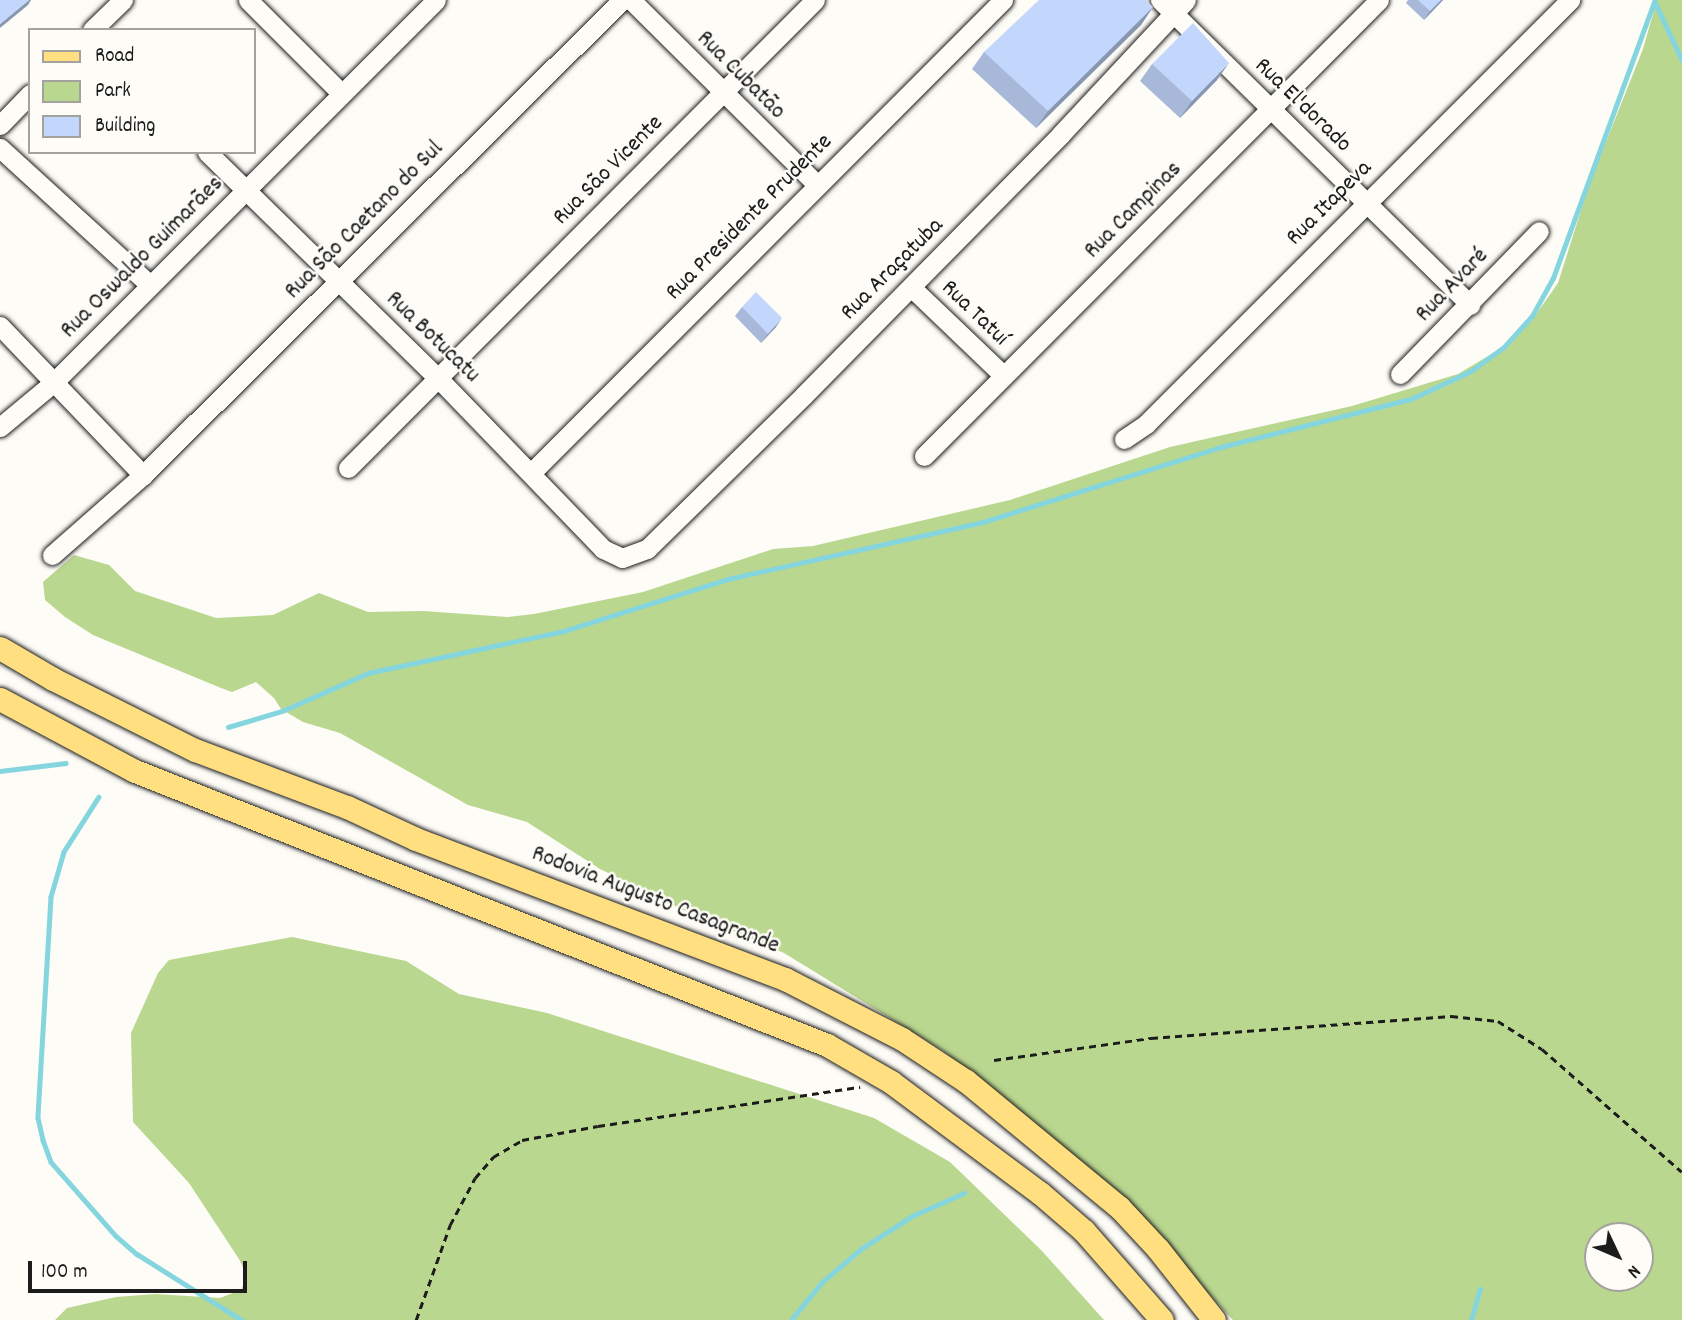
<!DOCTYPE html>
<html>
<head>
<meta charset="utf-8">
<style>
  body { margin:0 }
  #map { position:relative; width:1682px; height:1320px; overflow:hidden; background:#fdfcf7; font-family:Dekko,sans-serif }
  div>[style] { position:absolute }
  .green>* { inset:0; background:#bad78f }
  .stream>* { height:4.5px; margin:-2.25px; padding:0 2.25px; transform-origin:2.25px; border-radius:2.25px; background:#84d5de }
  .path>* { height:2.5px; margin-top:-1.25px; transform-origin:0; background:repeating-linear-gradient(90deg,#1c1c1c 0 7px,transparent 0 12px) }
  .roads { filter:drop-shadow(0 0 2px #1c1c1c) drop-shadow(0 0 2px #1c1c1c) }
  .minor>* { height:19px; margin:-9.5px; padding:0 9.5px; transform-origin:9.5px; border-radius:9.5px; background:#fdfcf7 }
  .major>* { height:23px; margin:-11.5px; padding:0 11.5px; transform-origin:11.5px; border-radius:11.5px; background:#ffdf80 }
  .wall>* { inset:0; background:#a8b8d9 }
  .shaded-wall>* { inset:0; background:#8896b0 }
  .building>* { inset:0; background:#c3d6fc }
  span { translate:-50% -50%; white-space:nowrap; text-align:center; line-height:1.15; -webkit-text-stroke:5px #fdfcf7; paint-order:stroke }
  .street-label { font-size:24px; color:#1c1c1c }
  .legend { position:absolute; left:28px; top:28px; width:228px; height:126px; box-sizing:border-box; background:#fdfcf7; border:2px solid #a3a29f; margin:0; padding:9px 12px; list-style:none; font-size:21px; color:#1c1c1c }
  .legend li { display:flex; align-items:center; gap:14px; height:35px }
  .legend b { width:35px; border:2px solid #a3a29f }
  .north { position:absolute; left:1584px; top:1222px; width:70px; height:70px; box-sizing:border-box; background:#fdfcf7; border:2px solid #a3a29f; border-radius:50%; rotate:134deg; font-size:19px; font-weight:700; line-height:28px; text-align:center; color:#1c1c1c }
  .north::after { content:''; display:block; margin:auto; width:24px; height:32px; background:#1c1c1c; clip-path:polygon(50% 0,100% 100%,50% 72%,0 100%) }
  .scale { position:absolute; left:28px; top:1261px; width:219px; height:32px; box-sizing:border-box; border:4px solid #1c1c1c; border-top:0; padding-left:9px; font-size:21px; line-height:24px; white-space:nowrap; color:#1c1c1c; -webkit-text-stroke:5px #fdfcf7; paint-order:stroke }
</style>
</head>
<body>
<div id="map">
  <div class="green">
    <div style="clip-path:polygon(evenodd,1657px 0,1682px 0,1682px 1320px,1233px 1320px,1114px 1191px,942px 1050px,784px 953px,694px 915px,600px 869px,527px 822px,468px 805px,340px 733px,303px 722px,281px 709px,274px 698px,256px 682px,232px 692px,221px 688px,93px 635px,65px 617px,45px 600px,43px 582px,74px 555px,109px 565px,135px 591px,216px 618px,273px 615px,319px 593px,368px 612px,423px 611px,507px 617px,534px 614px,643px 592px,773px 549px,813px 546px,1010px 500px,1170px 447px,1352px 406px,1458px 374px,1510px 343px,1532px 320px,1558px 283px,1590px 182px,1643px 49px,1657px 0,1598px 1236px,1640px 1236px,1640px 1278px,1598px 1278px,1598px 1236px)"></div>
    <div style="clip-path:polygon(292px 937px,406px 961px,459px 994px,547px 1013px,874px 1118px,950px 1162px,1042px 1251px,1104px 1320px,55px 1320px,67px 1308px,116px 1297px,155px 1294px,220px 1298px,241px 1290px,247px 1276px,239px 1259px,189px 1183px,133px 1122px,131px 1033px,158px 973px,169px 960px)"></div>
  </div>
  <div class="stream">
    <div style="left:1655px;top:2px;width:64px;rotate:65deg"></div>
    <div style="left:228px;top:727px;width:56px;rotate:-16.5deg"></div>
    <div style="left:282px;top:711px;width:94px;rotate:-23.8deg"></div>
    <div style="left:368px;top:673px;width:200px;rotate:-12.1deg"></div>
    <div style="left:564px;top:631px;width:172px;rotate:-17.6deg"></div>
    <div style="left:728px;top:579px;width:261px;rotate:-12.6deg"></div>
    <div style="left:983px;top:522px;width:250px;rotate:-17.5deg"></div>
    <div style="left:1221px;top:447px;width:196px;rotate:-14.2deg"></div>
    <div style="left:1411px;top:399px;width:66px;rotate:-25deg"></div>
    <div style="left:1471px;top:371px;width:39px;rotate:-36deg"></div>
    <div style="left:1503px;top:348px;width:43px;rotate:-47.8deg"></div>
    <div style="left:1532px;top:316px;width:43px;rotate:-61.1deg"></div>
    <div style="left:1553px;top:278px;width:296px;rotate:-69.9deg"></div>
    <div style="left:0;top:771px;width:66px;rotate:-6.9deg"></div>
    <div style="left:99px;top:797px;width:65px;rotate:122.5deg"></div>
    <div style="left:64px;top:852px;width:47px;rotate:106.1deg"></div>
    <div style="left:51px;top:897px;width:221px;rotate:93.4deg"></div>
    <div style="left:38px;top:1118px;width:23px;rotate:77deg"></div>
    <div style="left:43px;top:1140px;width:23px;rotate:70deg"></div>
    <div style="left:51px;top:1162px;width:98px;rotate:48.7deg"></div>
    <div style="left:116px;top:1236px;width:28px;rotate:41deg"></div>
    <div style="left:137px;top:1254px;width:124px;rotate:32.2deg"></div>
    <div style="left:791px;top:1320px;width:49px;rotate:-50.8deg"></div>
    <div style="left:822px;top:1282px;width:51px;rotate:-40.2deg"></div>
    <div style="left:861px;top:1249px;width:61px;rotate:-32.9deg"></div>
    <div style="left:912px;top:1216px;width:57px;rotate:-23.9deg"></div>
    <div style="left:1471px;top:1320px;width:32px;rotate:-74deg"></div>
  </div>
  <div class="path">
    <div style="left:994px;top:1060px;width:159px;rotate:-8deg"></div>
    <div style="left:1151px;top:1038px;width:301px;rotate:-4.2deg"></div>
    <div style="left:1451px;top:1016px;width:47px;rotate:6.1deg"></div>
    <div style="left:1498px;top:1021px;width:52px;rotate:32.5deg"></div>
    <div style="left:1542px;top:1049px;width:186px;rotate:41.3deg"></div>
    <div style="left:416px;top:1320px;width:101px;rotate:-70.3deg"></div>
    <div style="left:450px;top:1225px;width:53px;rotate:-62deg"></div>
    <div style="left:475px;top:1178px;width:28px;rotate:-49deg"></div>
    <div style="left:493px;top:1157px;width:34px;rotate:-30deg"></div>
    <div style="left:522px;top:1140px;width:77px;rotate:-10.4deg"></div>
    <div style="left:598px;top:1126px;width:265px;rotate:-8.5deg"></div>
  </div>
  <div class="roads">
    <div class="minor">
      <div style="left:248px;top:0;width:132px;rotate:45deg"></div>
      <div style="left:631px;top:0;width:262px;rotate:44.8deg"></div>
      <div style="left:1160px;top:0;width:435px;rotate:44.5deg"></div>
      <div style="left:92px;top:30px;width:43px;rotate:-44.1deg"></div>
      <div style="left:0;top:125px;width:43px;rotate:-45.9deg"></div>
      <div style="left:0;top:148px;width:203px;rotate:42.4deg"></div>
      <div style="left:207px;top:152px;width:322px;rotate:44.4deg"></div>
      <div style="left:437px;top:377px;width:239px;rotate:46deg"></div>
      <div style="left:603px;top:549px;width:21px;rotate:25deg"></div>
      <div style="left:622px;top:558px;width:27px;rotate:-20deg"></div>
      <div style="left:647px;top:549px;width:220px;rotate:-44.4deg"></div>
      <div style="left:804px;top:395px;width:366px;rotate:-45.4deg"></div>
      <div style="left:1061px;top:134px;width:183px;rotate:-47deg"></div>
      <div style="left:912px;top:288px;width:126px;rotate:43.7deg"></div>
      <div style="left:0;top:326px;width:207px;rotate:46.2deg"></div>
      <div style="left:1400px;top:374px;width:199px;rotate:-45.8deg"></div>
      <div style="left:0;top:427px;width:70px;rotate:-39.8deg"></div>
      <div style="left:54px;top:382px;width:540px;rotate:-45deg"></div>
      <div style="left:1124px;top:439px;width:27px;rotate:-34deg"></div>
      <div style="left:1146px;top:424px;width:600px;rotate:-45deg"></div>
      <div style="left:924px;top:456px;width:644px;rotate:-45.06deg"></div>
      <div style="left:348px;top:468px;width:661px;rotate:-45.06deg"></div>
      <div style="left:532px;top:472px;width:667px;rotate:-45.06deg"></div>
      <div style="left:52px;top:555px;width:121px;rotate:-41.3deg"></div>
      <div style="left:143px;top:475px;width:675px;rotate:-44.76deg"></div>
    </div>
    <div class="major">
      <div style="left:0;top:648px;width:61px;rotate:30.3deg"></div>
      <div style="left:53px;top:679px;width:159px;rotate:26.6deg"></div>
      <div style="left:195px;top:750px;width:162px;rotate:20.6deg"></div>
      <div style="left:347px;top:807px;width:76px;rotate:24.9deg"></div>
      <div style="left:416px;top:839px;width:395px;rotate:20.8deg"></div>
      <div style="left:785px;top:979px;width:131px;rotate:27.1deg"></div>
      <div style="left:902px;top:1039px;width:77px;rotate:33.3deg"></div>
      <div style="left:966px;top:1081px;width:198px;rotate:39.5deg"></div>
      <div style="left:1119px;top:1207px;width:57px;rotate:47.1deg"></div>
      <div style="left:1158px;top:1249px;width:90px;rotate:51.7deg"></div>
      <div style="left:0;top:699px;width:153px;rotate:28.1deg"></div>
      <div style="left:135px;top:771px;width:744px;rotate:21.6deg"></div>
      <div style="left:827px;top:1045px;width:74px;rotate:30deg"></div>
      <div style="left:891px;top:1082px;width:186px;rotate:36.7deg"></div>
      <div style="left:1040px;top:1193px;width:58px;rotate:40.8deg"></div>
      <div style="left:1084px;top:1231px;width:118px;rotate:48.8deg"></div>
    </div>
  </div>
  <div class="wall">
    <div style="clip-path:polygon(1408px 0,1443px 0,1424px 20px,1406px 3px)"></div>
    <div style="clip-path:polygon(1153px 7px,1141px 25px,1036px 128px,972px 69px,984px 52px)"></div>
    <div style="clip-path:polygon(1152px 64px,1217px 80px,1180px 118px,1140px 81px)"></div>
    <div style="clip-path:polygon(742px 307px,776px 327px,761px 343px,735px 316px)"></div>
  </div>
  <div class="shaded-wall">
    <div style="clip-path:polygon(29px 0,31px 0,28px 5px,0 28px,0 24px)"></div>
    <div style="clip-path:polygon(1441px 0,1443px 0,1424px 20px,1430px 11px)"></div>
    <div style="clip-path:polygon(1153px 7px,1141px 25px,1036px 128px,1048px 111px)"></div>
    <div style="clip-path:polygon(1229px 63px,1217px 80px,1180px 118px,1192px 101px)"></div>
    <div style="clip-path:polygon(782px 318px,776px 327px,761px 343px,768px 334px)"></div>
  </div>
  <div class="building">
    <div style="clip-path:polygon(0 0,29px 0,0 24px)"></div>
    <div style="clip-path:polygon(1039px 0,1146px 0,1153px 7px,1048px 111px,984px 52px)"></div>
    <div style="clip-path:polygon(1418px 0,1441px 0,1430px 11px)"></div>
    <div style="clip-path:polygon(1193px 23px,1229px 63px,1192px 101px,1152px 64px)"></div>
    <div style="clip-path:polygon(756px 292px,782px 318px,768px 334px,742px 307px)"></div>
  </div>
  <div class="street-label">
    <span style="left:740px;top:76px;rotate:45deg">Rua Cubatão</span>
    <span style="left:1302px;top:106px;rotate:44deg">Rua El'dorado</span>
    <span style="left:609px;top:171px;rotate:-45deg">Rua São Vicente</span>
    <span style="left:1330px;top:204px;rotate:-45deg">Rua Itapeva</span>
    <span style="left:1134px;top:211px;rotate:-45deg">Rua Campinas</span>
    <span style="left:750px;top:218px;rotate:-45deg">Rua Presidente Prudente</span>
    <span style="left:365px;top:221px;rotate:-45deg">Rua São Caetano do Sul</span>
    <span style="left:143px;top:258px;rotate:-45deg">Rua Oswaldo Guimarães</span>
    <span style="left:893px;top:270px;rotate:-45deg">Rua Araçatuba</span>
    <span style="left:1453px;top:286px;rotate:-46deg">Rua Avaré</span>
    <span style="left:974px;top:314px;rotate:44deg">Rua Tatuí</span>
    <span style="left:432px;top:338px;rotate:44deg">Rua Botucatu</span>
    <span style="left:655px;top:901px;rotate:21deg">Rodovia Augusto Casagrande</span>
  </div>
  <ul class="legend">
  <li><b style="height:9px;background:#ffdf80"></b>Road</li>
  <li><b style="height:19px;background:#bad78f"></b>Park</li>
  <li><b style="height:19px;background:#c3d6fc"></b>Building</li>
  </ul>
  <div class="north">N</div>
  <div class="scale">100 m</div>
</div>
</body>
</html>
